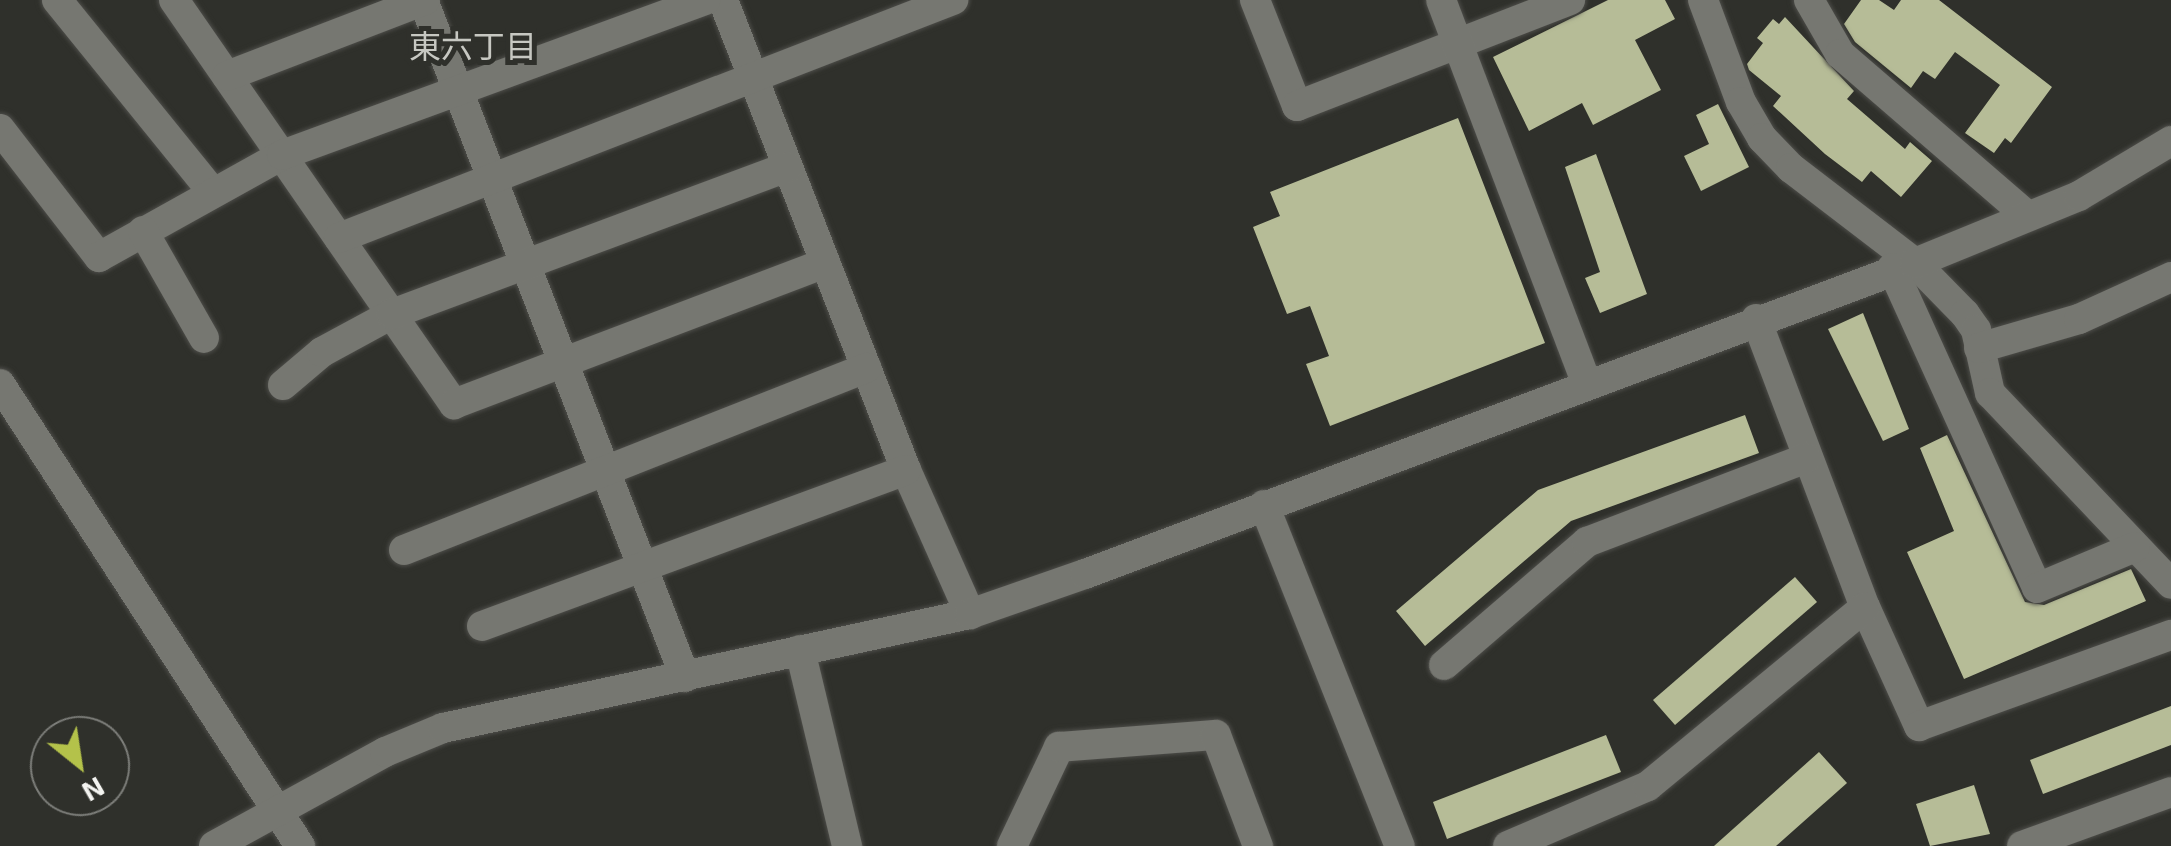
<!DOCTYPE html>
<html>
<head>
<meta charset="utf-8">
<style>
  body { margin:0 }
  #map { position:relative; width:2171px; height:846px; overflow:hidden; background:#2f302b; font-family:"Exo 2","Noto Sans JP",sans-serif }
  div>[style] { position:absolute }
  .building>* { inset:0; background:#b6bc97 }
  .roads { filter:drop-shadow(0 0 2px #4d4d49) drop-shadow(0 0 2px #4d4d49) }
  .minor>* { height:30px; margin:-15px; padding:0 15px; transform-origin:15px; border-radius:15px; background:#767771 }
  span { translate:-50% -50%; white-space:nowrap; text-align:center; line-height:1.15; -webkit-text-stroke:10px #2f302b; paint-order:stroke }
  .neighbourhood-label { font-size:32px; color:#c7c8c2 }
  .north { position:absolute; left:30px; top:716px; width:100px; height:100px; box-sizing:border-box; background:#2f302b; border:2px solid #7d7e7a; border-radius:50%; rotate:150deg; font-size:28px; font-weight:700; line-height:40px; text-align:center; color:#f3f3f0 }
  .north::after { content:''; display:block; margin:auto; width:35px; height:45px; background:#b4c24a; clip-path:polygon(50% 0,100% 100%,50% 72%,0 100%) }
</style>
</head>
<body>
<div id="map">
  <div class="building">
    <div style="clip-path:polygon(1608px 0,1665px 0,1675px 19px,1635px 40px,1661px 90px,1593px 125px,1582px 103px,1529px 131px,1493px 57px)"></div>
    <div style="clip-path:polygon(1861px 0,1879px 0,1894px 10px,1901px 0,1939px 0,2052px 87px,2011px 143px,2005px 138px,1994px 153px,1965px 133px,2000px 85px,1955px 52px,1935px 79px,1923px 71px,1911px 88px,1855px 42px,1844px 24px)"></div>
    <div style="clip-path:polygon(1785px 17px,1854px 91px,1847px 99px,1905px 149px,1910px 142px,1932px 161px,1901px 197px,1871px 171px,1862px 182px,1825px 154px,1773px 106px,1781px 96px,1749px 70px,1747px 64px,1763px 43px,1757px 38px,1773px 19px,1779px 24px)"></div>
    <div style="clip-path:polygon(1718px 104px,1749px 167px,1701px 191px,1684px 156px,1709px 144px,1696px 115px)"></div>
    <div style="clip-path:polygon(1458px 118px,1545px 343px,1330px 426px,1306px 364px,1329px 356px,1310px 306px,1287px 314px,1253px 227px,1280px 216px,1270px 192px)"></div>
    <div style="clip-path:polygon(1596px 154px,1647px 294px,1600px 313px,1585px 278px,1600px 272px,1565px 167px)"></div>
    <div style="clip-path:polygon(1863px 313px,1909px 429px,1883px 441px,1828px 329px)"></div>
    <div style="clip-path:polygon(1745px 415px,1759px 453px,1571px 521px,1425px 646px,1396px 611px,1538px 490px)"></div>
    <div style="clip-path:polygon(1947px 435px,2025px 602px,2044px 605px,2131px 569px,2146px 601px,1964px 679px,1907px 552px,1954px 531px,1920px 448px)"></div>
    <div style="clip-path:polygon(1795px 577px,1817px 602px,1675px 725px,1653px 700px)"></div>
    <div style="clip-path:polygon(2171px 706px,2171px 745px,2043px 794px,2030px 760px)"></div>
    <div style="clip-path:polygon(1606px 735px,1621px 772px,1447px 839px,1433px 802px)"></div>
    <div style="clip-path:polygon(1819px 752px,1847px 783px,1776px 846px,1714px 846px)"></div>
    <div style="clip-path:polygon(1974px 785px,1990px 834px,1930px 846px,1916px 804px)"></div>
  </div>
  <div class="roads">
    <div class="minor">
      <div style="left:57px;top:0;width:245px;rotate:51deg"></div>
      <div style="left:174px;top:0;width:492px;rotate:55.3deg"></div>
      <div style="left:454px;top:404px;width:397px;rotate:-20.8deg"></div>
      <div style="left:423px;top:0;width:726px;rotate:68.84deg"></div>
      <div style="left:723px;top:0;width:504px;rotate:68.73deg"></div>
      <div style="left:906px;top:470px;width:158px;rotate:66deg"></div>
      <div style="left:1255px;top:0;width:114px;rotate:68.4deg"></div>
      <div style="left:1297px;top:106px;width:293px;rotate:-21.2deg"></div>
      <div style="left:1441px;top:0;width:408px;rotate:69.2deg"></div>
      <div style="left:1703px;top:0;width:109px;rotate:69.6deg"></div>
      <div style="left:1741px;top:102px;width:42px;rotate:59.7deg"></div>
      <div style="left:1762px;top:138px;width:42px;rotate:46deg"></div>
      <div style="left:1791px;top:168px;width:156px;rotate:37.5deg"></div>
      <div style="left:1915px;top:263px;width:71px;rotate:45.6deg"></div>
      <div style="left:1965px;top:314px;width:19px;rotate:55deg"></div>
      <div style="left:1976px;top:330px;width:65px;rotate:77.5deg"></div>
      <div style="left:1990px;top:393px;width:263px;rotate:46.5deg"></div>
      <div style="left:1809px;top:0;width:62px;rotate:60.1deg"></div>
      <div style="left:1840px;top:54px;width:248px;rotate:40.8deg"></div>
      <div style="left:227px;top:76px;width:212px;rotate:-21deg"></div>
      <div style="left:0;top:129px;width:162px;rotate:52.3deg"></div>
      <div style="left:99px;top:257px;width:210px;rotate:-29.1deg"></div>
      <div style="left:282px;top:155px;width:451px;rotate:-20.1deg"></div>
      <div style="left:143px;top:231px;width:123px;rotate:60.3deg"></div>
      <div style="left:339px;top:238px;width:659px;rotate:-21.19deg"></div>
      <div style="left:1892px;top:268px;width:351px;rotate:65.6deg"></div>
      <div style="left:2037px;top:588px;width:106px;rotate:-22.7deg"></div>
      <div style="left:1756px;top:319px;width:308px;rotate:69.3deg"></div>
      <div style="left:1865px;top:607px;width:131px;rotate:65.6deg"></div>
      <div style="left:1919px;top:726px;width:268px;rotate:-19.9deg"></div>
      <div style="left:1979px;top:348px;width:104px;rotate:-16.2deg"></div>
      <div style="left:2079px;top:319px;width:101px;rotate:-24.5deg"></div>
      <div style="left:0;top:384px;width:551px;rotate:57deg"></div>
      <div style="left:283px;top:385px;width:51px;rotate:-40.2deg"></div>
      <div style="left:322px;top:352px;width:80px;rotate:-28.5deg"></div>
      <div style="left:392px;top:314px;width:422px;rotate:-20.4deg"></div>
      <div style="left:1264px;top:505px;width:367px;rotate:68.3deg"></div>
      <div style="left:404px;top:550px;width:497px;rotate:-21.5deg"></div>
      <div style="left:482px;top:626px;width:452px;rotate:-20.2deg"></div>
      <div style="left:800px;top:650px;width:202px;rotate:76.5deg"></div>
      <div style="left:1444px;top:665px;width:189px;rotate:-40.7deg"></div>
      <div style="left:1587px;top:542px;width:235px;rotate:-20.9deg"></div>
      <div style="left:214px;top:846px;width:195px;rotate:-28.8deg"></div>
      <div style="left:385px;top:752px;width:63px;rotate:-22.5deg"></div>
      <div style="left:443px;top:728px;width:539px;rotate:-12.21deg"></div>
      <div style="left:970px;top:614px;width:122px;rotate:-19.2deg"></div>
      <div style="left:1085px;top:574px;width:886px;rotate:-20.54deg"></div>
      <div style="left:1915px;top:263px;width:177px;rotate:-22.2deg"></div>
      <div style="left:2079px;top:196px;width:107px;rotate:-30.9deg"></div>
      <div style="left:1012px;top:846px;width:110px;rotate:-64.6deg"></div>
      <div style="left:1059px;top:747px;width:157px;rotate:-4.4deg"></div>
      <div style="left:1216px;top:735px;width:119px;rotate:69.3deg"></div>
      <div style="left:1508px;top:846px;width:152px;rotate:-23.2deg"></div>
      <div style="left:1648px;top:786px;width:281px;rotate:-39.5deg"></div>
      <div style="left:2022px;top:846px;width:158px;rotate:-19.9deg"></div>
    </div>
  </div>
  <div class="neighbourhood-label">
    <span style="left:473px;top:45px">東六丁目</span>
  </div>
  <div class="north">N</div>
</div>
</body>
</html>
